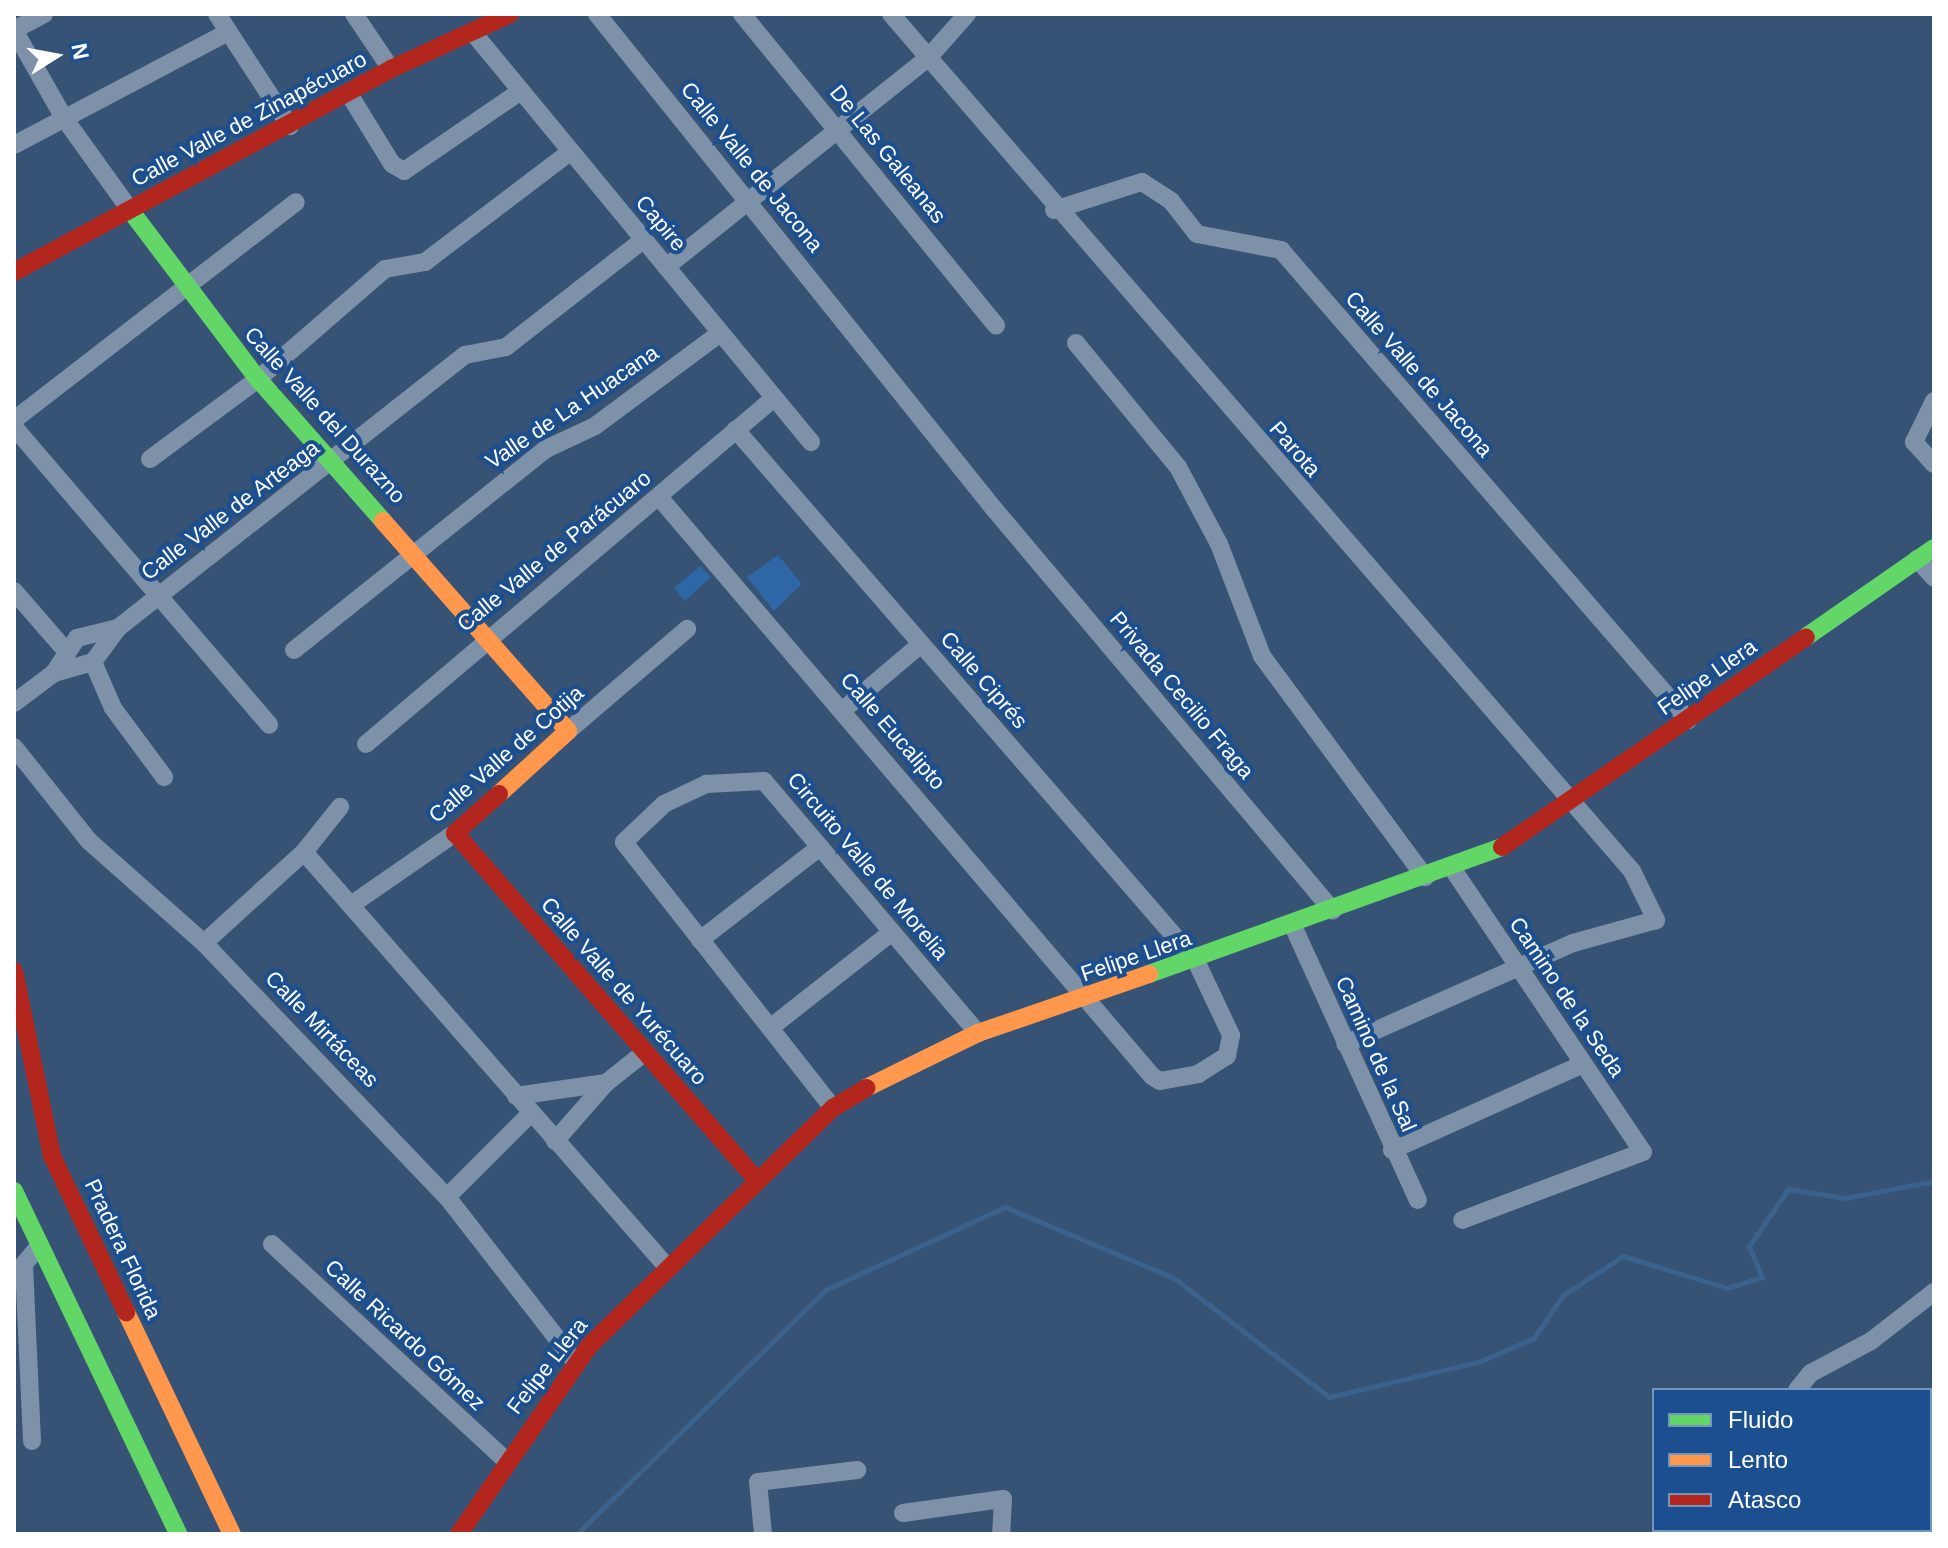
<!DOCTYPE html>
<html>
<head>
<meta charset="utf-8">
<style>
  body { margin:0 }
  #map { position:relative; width:1948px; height:1548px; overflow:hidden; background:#365274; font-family:Helvetica,sans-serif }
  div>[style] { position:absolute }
  .green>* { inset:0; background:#2f66a5 }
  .stream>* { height:5px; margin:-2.5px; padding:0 2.5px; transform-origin:2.5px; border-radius:2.5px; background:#3b618d }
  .street>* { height:18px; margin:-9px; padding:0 9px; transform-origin:9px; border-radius:9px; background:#7d92a8 }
  .fast>* { height:18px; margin:-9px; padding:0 9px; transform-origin:9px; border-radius:9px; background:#63d668 }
  .slow>* { height:18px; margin:-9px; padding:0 9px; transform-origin:9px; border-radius:9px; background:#ff974d }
  .jam>* { height:18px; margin:-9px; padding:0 9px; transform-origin:9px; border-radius:9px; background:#b3261e }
  span { translate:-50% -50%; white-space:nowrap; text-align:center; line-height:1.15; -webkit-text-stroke:8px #1b4f8f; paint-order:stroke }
  .street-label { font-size:22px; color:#fff }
  .frame { position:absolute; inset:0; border:16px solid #fff; pointer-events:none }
  .legend { position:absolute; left:1652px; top:1388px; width:280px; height:144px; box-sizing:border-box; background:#1b4f8f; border:2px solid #7695bc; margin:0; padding:10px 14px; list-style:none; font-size:24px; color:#fff }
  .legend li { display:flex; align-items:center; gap:16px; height:40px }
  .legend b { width:40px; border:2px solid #7695bc }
  .north { position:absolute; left:16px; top:16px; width:80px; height:80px; -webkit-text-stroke:6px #1b4f8f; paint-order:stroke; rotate:79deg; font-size:22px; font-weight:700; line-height:32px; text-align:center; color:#fff }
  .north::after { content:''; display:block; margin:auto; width:28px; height:36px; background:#fff; clip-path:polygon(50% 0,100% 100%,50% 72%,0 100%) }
</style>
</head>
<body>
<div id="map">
  <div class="green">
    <div style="clip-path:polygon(778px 555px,802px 584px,774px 611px,747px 577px)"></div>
    <div style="clip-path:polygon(700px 566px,711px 577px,685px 601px,674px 588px)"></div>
  </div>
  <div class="stream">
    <div style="left:577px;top:1534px;width:348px;rotate:-44.5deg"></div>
    <div style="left:825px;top:1290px;width:198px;rotate:-24.8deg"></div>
    <div style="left:1005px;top:1207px;width:183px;rotate:22.8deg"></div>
    <div style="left:1174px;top:1278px;width:195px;rotate:37.5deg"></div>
    <div style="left:1329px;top:1397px;width:156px;rotate:-13.3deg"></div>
    <div style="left:1481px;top:1361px;width:58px;rotate:-23.5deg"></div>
    <div style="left:1534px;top:1338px;width:52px;rotate:-56deg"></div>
    <div style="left:1563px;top:1295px;width:72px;rotate:-33deg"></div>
    <div style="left:1623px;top:1256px;width:109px;rotate:17.1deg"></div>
    <div style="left:1727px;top:1288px;width:37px;rotate:-17deg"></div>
    <div style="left:1762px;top:1277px;width:34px;rotate:-113deg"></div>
    <div style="left:1749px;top:1246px;width:69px;rotate:-55.6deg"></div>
    <div style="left:1788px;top:1189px;width:58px;rotate:9deg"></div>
    <div style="left:1845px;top:1198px;width:91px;rotate:-10.8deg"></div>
  </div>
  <div class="street">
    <div style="left:217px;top:14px;width:134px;rotate:56.9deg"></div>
    <div style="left:354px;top:14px;width:66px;rotate:56.1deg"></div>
    <div style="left:597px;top:14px;width:636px;rotate:51.26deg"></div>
    <div style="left:995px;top:510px;width:524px;rotate:49.87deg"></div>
    <div style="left:742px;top:14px;width:402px;rotate:50.8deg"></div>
    <div style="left:891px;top:14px;width:1133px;rotate:49.15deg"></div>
    <div style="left:1632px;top:871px;width:55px;rotate:63.9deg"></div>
    <div style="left:1656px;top:920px;width:86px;rotate:164.5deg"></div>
    <div style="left:1573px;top:943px;width:249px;rotate:156.1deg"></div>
    <div style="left:14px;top:30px;width:101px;rotate:60.4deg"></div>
    <div style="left:64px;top:118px;width:113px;rotate:54.3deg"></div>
    <div style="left:14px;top:30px;width:34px;rotate:-28deg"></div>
    <div style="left:475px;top:35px;width:528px;rotate:50.46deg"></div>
    <div style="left:349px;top:94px;width:82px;rotate:58.4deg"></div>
    <div style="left:392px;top:164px;width:14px;rotate:30deg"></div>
    <div style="left:404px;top:171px;width:142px;rotate:-34.4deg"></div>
    <div style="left:14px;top:145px;width:242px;rotate:-27.8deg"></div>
    <div style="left:1054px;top:210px;width:92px;rotate:-17.7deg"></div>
    <div style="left:1142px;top:182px;width:35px;rotate:33deg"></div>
    <div style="left:1171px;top:201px;width:42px;rotate:51.8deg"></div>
    <div style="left:1197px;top:234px;width:86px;rotate:10.8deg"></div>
    <div style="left:1281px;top:250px;width:622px;rotate:49.11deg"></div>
    <div style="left:666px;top:267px;width:335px;rotate:-38.6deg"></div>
    <div style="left:928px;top:58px;width:59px;rotate:-48.4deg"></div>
    <div style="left:1076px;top:343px;width:161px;rotate:50.6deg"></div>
    <div style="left:1178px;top:467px;width:87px;rotate:62deg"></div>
    <div style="left:1219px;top:544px;width:120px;rotate:69deg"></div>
    <div style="left:1262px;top:656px;width:275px;rotate:53.6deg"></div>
    <div style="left:1934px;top:401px;width:46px;rotate:116deg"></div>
    <div style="left:1914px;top:442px;width:30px;rotate:48deg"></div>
    <div style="left:14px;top:420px;width:356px;rotate:-37.7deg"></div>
    <div style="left:14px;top:427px;width:392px;rotate:49.4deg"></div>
    <div style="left:150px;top:459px;width:134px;rotate:-36.5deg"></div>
    <div style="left:258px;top:379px;width:168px;rotate:-40.9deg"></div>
    <div style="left:385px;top:269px;width:41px;rotate:-9.9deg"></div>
    <div style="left:425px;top:262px;width:183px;rotate:-37.2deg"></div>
    <div style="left:659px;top:497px;width:760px;rotate:49.59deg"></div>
    <div style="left:1152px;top:1076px;width:9px;rotate:32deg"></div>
    <div style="left:1160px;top:1081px;width:39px;rotate:-10deg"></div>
    <div style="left:1198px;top:1074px;width:34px;rotate:-32deg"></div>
    <div style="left:1227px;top:1056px;width:21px;rotate:-79deg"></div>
    <div style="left:1231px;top:1035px;width:82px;rotate:-115.3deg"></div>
    <div style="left:1196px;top:961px;width:703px;rotate:-130.9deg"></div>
    <div style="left:1917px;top:559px;width:25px;rotate:48deg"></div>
    <div style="left:14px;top:591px;width:79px;rotate:49.1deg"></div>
    <div style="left:294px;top:650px;width:322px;rotate:-38.6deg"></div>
    <div style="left:546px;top:449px;width:54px;rotate:-25.1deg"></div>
    <div style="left:595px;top:426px;width:156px;rotate:-36.6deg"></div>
    <div style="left:93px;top:662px;width:50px;rotate:66.5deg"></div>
    <div style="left:113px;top:708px;width:86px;rotate:53.5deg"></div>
    <div style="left:54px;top:673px;width:42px;rotate:-56.7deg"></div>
    <div style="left:77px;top:638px;width:42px;rotate:-13.7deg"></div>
    <div style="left:14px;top:703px;width:50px;rotate:-36.9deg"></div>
    <div style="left:54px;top:673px;width:41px;rotate:-15.8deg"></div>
    <div style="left:93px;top:662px;width:42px;rotate:-53.7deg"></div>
    <div style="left:118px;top:628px;width:442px;rotate:-38.2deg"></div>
    <div style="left:465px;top:355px;width:42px;rotate:-11deg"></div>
    <div style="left:506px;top:347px;width:175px;rotate:-38deg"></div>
    <div style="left:843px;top:710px;width:102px;rotate:-40.2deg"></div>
    <div style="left:568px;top:731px;width:157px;rotate:-40.6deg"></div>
    <div style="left:366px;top:744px;width:535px;rotate:-40.3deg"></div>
    <div style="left:14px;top:747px;width:120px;rotate:51.4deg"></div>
    <div style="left:89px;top:841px;width:154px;rotate:41.6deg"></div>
    <div style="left:204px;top:943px;width:352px;rotate:46.3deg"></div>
    <div style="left:447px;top:1197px;width:210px;rotate:52.1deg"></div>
    <div style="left:304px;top:852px;width:553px;rotate:48.81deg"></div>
    <div style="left:1452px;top:868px;width:342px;rotate:56.1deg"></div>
    <div style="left:1643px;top:1152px;width:193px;rotate:159.4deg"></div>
    <div style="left:351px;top:905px;width:126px;rotate:-34.7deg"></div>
    <div style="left:1293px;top:926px;width:301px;rotate:65.5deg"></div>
    <div style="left:700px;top:940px;width:152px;rotate:-37.8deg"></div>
    <div style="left:204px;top:943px;width:135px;rotate:-42.3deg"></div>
    <div style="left:304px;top:852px;width:58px;rotate:-51.3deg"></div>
    <div style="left:770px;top:1028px;width:155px;rotate:-38.2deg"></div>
    <div style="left:516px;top:1096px;width:91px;rotate:-8.2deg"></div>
    <div style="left:833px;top:1108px;width:338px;rotate:-128.2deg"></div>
    <div style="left:624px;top:842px;width:55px;rotate:-43.5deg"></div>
    <div style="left:664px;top:804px;width:47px;rotate:-25.5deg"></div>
    <div style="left:706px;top:784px;width:58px;rotate:-3deg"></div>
    <div style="left:764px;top:781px;width:331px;rotate:49.7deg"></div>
    <div style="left:555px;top:1141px;width:77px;rotate:-48.7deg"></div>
    <div style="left:606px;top:1083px;width:50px;rotate:-38.5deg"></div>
    <div style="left:1392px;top:1150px;width:209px;rotate:-24.2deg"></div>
    <div style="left:447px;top:1197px;width:119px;rotate:-45deg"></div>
    <div style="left:272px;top:1244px;width:319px;rotate:42.8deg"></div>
    <div style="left:1797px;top:1390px;width:22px;rotate:-51deg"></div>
    <div style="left:1811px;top:1373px;width:68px;rotate:-28.1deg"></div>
    <div style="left:1871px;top:1341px;width:80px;rotate:-37.9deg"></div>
    <div style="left:32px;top:1441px;width:177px;rotate:-92.6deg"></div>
    <div style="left:24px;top:1264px;width:25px;rotate:-50deg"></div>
    <div style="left:903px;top:1513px;width:101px;rotate:-8deg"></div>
    <div style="left:1003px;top:1499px;width:35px;rotate:93deg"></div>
    <div style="left:763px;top:1534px;width:52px;rotate:-95.5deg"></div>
    <div style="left:758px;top:1482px;width:100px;rotate:-6.9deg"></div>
    <div style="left:1818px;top:1534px;width:4px;rotate:-90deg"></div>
  </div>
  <div class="fast">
    <div style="left:130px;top:210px;width:212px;rotate:52.9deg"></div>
    <div style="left:258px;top:379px;width:189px;rotate:48.6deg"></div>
    <div style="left:1806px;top:637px;width:156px;rotate:-34.8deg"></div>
    <div style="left:1149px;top:974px;width:375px;rotate:-19.8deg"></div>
    <div style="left:14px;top:1191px;width:380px;rotate:64.4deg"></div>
  </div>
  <div class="slow">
    <div style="left:383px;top:521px;width:280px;rotate:48.6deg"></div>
    <div style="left:568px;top:731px;width:93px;rotate:137.6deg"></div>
    <div style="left:866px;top:1088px;width:125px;rotate:-26.2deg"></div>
    <div style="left:978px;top:1033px;width:181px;rotate:-19deg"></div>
    <div style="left:126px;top:1312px;width:246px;rotate:64.5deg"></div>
  </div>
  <div class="jam">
    <div style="left:14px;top:272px;width:428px;rotate:-28.3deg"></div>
    <div style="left:391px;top:69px;width:131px;rotate:-24.8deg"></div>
    <div style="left:499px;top:794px;width:59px;rotate:138.4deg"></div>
    <div style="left:455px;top:833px;width:461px;rotate:49deg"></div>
    <div style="left:1502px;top:847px;width:369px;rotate:-34.6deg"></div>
    <div style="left:14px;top:971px;width:189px;rotate:78.4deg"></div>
    <div style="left:52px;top:1156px;width:173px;rotate:64.6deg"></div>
    <div style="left:459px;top:1534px;width:229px;rotate:-55.3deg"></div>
    <div style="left:589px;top:1346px;width:341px;rotate:-44.3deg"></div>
    <div style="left:833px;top:1108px;width:39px;rotate:-31deg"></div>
  </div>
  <div class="street-label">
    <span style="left:249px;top:119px;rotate:-28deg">Calle Valle de Zinapécuaro</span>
    <span style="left:888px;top:154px;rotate:51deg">De Las Galeanas</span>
    <span style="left:752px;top:167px;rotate:51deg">Calle Valle de Jacona</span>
    <span style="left:661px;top:223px;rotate:50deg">Capire</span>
    <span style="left:1419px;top:374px;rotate:49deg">Calle Valle de Jacona</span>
    <span style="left:572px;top:407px;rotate:-34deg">Valle de La Huacana</span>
    <span style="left:325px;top:415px;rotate:48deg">Calle Valle del Durazno</span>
    <span style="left:1295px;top:449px;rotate:49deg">Parota</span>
    <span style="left:230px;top:510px;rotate:-37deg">Calle Valle de Arteaga</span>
    <span style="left:554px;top:551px;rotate:-39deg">Calle Valle de Parácuaro</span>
    <span style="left:1707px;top:677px;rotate:-35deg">Felipe Llera</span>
    <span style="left:984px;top:680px;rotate:49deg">Calle Ciprés</span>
    <span style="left:1182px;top:695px;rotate:50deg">Privada Cecilio Fraga</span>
    <span style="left:893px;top:731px;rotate:49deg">Calle Eucalipto</span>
    <span style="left:506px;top:754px;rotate:-41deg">Calle Valle de Cotija</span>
    <span style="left:868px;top:866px;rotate:50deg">Circuito Valle de Morelia</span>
    <span style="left:1136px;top:956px;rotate:-19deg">Felipe Llera</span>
    <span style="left:624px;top:991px;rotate:49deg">Calle Valle de Yurécuaro</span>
    <span style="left:1567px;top:997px;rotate:56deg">Camino de la Seda</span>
    <span style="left:322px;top:1029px;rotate:46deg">Calle Mirtáceas</span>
    <span style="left:1376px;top:1054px;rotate:66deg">Camino de la Sal</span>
    <span style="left:123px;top:1249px;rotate:65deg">Pradera Florida</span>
    <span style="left:405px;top:1335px;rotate:43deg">Calle Ricardo Gómez</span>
    <span style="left:547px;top:1366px;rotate:-52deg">Felipe Llera</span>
  </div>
  <div class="frame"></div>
  <ul class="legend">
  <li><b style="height:10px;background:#63d668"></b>Fluido</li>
  <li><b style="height:10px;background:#ff974d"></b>Lento</li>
  <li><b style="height:10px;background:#b3261e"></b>Atasco</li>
  </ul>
  <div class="north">N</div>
</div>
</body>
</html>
